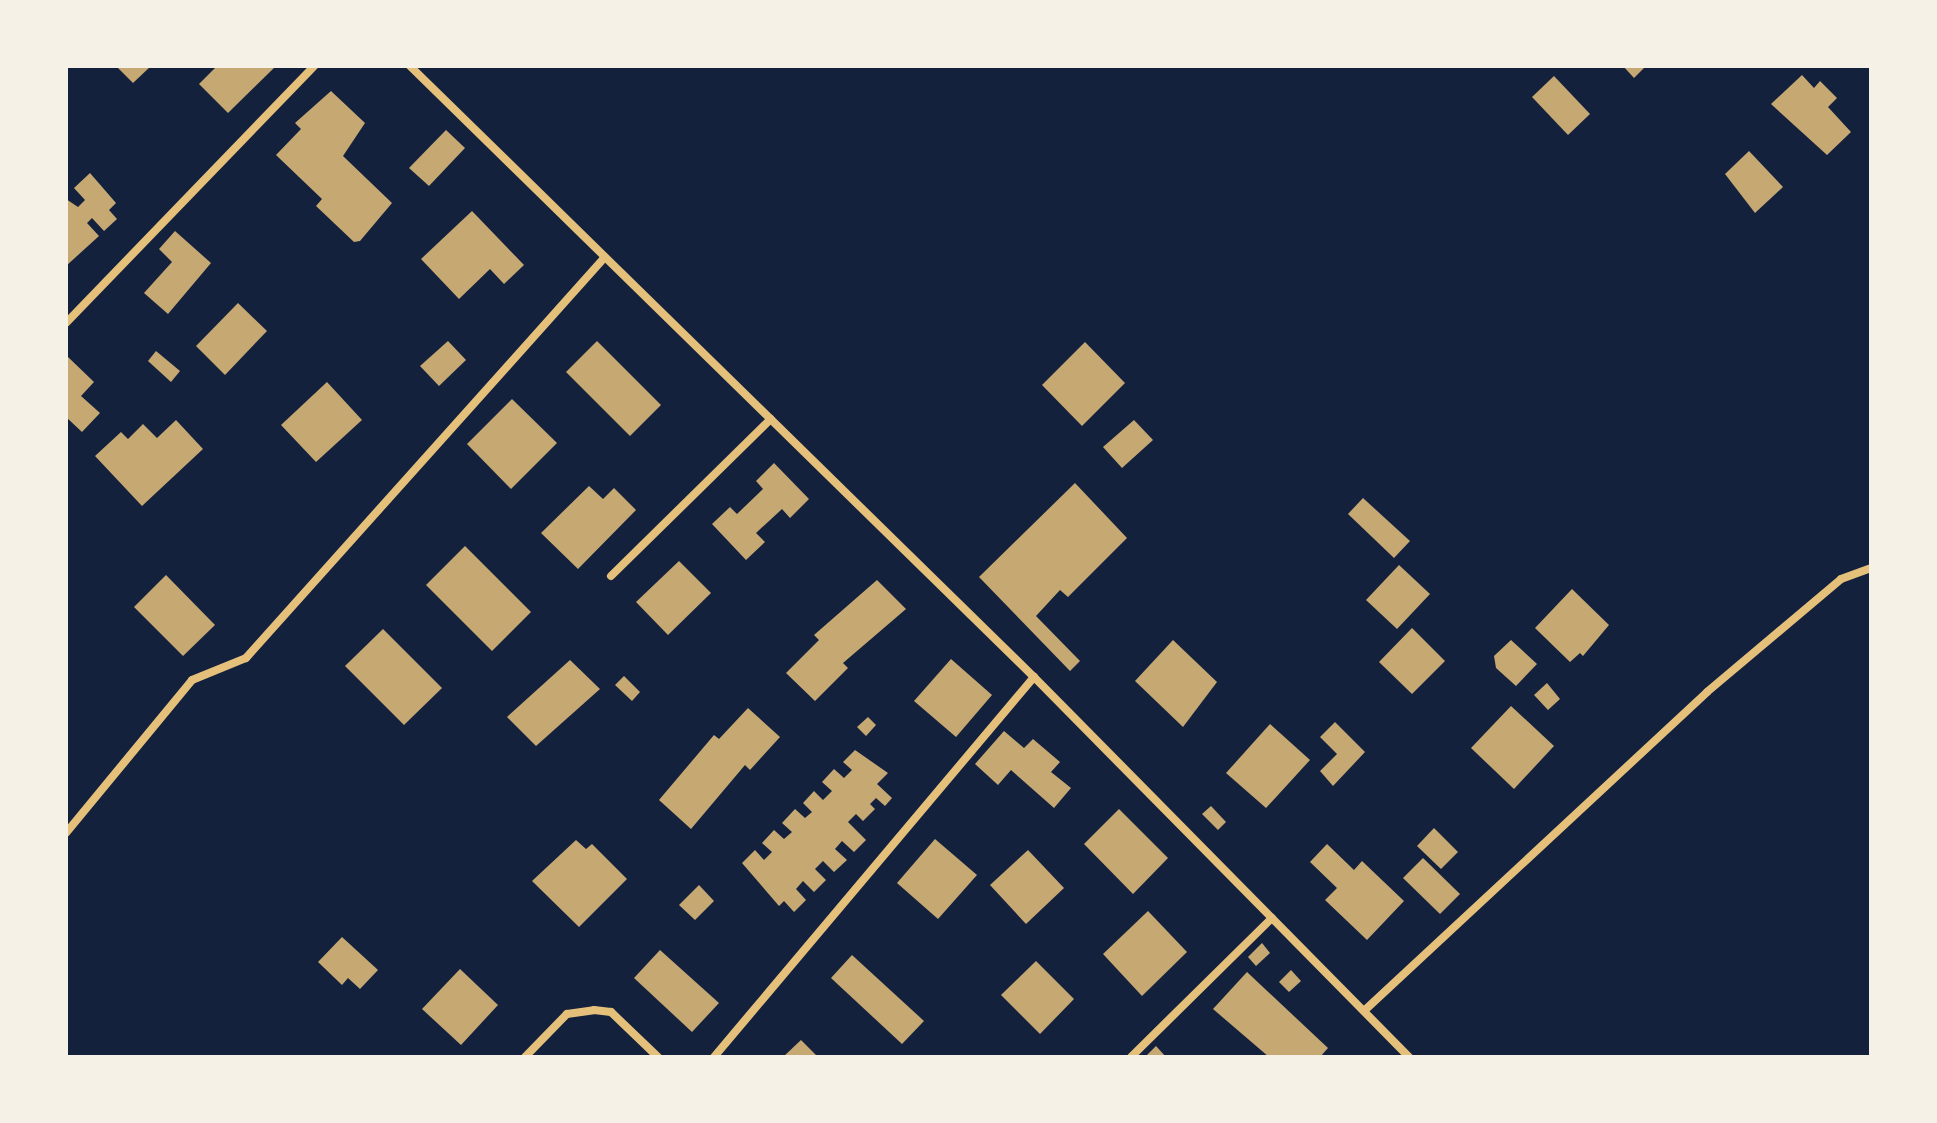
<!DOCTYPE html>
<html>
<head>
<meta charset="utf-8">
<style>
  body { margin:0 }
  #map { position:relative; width:1937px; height:1123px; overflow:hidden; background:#14213d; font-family:Montserrat,sans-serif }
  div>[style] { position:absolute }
  .building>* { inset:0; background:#c6a872 }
  .minor>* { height:8px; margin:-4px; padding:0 4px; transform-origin:4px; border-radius:4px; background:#e5c07b }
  span { translate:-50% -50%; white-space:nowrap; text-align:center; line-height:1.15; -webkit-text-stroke:8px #f6f1e7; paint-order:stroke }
  .frame { position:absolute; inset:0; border:68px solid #f6f1e7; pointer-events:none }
</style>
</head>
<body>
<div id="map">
  <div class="building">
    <div style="clip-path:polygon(116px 66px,151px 66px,133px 83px)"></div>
    <div style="clip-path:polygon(217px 66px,276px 66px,228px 113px,199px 84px)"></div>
    <div style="clip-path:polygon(1623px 66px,1646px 66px,1634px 78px)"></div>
    <div style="clip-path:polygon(1802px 75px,1814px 88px,1820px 81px,1837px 98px,1828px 107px,1851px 132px,1827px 155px,1771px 104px)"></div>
    <div style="clip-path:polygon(1554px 76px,1590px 114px,1568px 135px,1532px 97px)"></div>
    <div style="clip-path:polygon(331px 91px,365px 123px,343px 156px,392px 203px,360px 241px,354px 242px,316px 206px,322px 199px,276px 155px,301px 129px,295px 123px)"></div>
    <div style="clip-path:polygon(446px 130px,465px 148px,429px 186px,409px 168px)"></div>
    <div style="clip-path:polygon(1749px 151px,1783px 187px,1755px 213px,1725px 174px)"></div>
    <div style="clip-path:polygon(90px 173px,116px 203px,109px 210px,117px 219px,104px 231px,92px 218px,87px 223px,99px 236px,66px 266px,66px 199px,78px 207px,85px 200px,74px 188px)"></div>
    <div style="clip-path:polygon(472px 211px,524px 265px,504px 284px,490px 269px,459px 299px,421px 259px)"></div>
    <div style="clip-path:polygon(175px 231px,211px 263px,168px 314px,144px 293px,172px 262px,159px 249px)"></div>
    <div style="clip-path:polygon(238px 303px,267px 331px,225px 375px,196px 346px)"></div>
    <div style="clip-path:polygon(448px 341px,466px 360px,439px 386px,420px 366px)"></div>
    <div style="clip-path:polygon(597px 341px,661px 405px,630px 436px,566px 372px)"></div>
    <div style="clip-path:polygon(1085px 342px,1125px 383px,1082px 426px,1042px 385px)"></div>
    <div style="clip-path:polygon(156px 351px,180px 371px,171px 382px,148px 361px)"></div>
    <div style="clip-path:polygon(68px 357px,94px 382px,81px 396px,100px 413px,82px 432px,66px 417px)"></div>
    <div style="clip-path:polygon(327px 382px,362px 420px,316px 462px,281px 425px)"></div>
    <div style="clip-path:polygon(512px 399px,557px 443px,511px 489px,467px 444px)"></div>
    <div style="clip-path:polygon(176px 420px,203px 449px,142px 506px,95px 456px,121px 432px,128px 439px,143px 424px,157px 438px)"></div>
    <div style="clip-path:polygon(1134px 420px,1153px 440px,1122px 468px,1103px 447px)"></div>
    <div style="clip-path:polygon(774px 463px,809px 499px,790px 518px,782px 509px,756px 533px,765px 542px,746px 560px,712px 524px,730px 507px,737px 514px,763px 489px,756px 481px)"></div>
    <div style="clip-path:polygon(1075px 483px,1127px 538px,1068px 597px,1060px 590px,1036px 616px,1080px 661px,1070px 671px,979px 577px)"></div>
    <div style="clip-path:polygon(589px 486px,603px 499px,614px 488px,636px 510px,578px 569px,541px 533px)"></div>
    <div style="clip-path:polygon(1363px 498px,1410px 541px,1394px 558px,1348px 514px)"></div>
    <div style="clip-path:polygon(465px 546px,531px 612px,492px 651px,426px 585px)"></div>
    <div style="clip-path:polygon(679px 561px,711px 593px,668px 635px,636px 602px)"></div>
    <div style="clip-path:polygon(1399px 565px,1430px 594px,1397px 629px,1366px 600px)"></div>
    <div style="clip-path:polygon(166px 575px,215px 625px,183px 656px,134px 607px)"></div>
    <div style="clip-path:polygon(877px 580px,906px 609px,843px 663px,848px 668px,815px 701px,786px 673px,819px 640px,814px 635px)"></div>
    <div style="clip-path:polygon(1572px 589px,1609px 625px,1583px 656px,1580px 653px,1570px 662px,1535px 628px)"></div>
    <div style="clip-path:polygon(1412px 628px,1445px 661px,1412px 694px,1379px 662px)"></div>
    <div style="clip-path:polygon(383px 629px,442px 688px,404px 725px,345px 666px)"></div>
    <div style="clip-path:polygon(1173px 640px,1217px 682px,1183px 727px,1135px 681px)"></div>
    <div style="clip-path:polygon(1511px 640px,1537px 664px,1516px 686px,1496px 668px,1494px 656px)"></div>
    <div style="clip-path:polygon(951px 659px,992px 695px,956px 737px,914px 701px)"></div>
    <div style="clip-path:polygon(570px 660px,600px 689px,536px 746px,507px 717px)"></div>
    <div style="clip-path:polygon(624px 676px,640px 692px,632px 701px,615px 685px)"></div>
    <div style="clip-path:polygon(1547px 683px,1560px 699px,1548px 710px,1534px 695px)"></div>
    <div style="clip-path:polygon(1511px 706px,1554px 746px,1514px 789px,1471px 748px)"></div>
    <div style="clip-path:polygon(748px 708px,780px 737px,750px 770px,745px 765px,691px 829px,659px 800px,714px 735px,719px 739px)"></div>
    <div style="clip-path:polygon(868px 717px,876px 725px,866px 736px,857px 727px)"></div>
    <div style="clip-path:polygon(1335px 722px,1365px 752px,1333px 786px,1320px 771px,1337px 754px,1320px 737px)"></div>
    <div style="clip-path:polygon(1270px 724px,1310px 760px,1266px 808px,1226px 773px)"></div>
    <div style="clip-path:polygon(1004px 731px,1024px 748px,1033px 739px,1060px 762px,1051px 772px,1071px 788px,1054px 808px,1011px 770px,998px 785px,975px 764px)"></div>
    <div style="clip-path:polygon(855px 750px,888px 773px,877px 784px,892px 798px,885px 806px,876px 798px,870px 804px,875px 809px,863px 821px,856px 814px,848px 822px,866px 840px,854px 852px,842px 841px,835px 849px,847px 860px,834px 872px,823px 861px,815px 869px,826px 880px,814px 892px,803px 881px,796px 889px,806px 900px,794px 912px,784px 901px,779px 906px,742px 863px,755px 850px,764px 860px,772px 852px,762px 843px,774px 830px,784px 839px,792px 832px,782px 823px,795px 809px,805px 818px,812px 812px,803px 803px,814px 791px,823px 800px,832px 791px,822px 782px,834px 769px,844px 778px,852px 770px,843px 762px)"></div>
    <div style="clip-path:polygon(1211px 806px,1226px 822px,1218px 830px,1202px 814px)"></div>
    <div style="clip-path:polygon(1119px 809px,1168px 858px,1133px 894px,1084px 844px)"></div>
    <div style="clip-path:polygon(1434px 828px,1458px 852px,1441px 869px,1417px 846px)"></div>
    <div style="clip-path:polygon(935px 839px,977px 875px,938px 919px,897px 883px)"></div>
    <div style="clip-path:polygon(576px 840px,586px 849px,592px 844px,627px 879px,579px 927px,532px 881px)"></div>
    <div style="clip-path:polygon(1327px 844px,1354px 870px,1362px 861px,1404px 901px,1367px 940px,1325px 900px,1337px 888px,1310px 862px)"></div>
    <div style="clip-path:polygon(1028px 850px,1064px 888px,1026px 924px,990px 885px)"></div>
    <div style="clip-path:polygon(1423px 858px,1460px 894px,1440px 914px,1403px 878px)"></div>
    <div style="clip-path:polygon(699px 885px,714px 901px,695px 920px,679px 905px)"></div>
    <div style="clip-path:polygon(1148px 911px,1187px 952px,1142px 996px,1103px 954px)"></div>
    <div style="clip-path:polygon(342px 937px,378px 970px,360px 989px,348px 978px,342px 985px,318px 962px)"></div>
    <div style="clip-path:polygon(1262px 943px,1270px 953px,1256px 966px,1248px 957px)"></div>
    <div style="clip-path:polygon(660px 950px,719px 1003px,692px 1032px,634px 978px)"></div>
    <div style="clip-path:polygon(852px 955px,924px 1021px,902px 1044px,831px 978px)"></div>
    <div style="clip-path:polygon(1036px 961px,1074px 999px,1040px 1034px,1001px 995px)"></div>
    <div style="clip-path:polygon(460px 969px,498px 1005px,461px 1045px,422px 1009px)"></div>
    <div style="clip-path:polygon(1291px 970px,1301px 981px,1289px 992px,1279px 982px)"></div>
    <div style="clip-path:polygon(1247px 972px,1328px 1048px,1320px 1057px,1269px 1057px,1213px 1009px)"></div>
    <div style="clip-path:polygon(801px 1040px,818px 1057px,783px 1057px)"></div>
    <div style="clip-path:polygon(1156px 1046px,1166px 1057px,1145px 1057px)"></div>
  </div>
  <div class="minor">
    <div style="left:410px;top:66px;width:873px;rotate:44.4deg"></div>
    <div style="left:1034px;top:677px;width:534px;rotate:45.38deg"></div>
    <div style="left:66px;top:323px;width:357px;rotate:-46deg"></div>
    <div style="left:611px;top:576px;width:224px;rotate:-44.5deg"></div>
    <div style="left:66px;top:833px;width:198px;rotate:-50.5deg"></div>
    <div style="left:192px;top:680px;width:58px;rotate:-22.2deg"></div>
    <div style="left:246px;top:658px;width:538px;rotate:-48.16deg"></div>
    <div style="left:1365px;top:1010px;width:467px;rotate:-42.9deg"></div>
    <div style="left:1707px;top:692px;width:175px;rotate:-40.1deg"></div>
    <div style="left:1841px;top:579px;width:32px;rotate:-20deg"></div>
    <div style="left:525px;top:1057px;width:60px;rotate:-45.7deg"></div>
    <div style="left:567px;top:1014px;width:27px;rotate:-8deg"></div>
    <div style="left:594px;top:1010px;width:17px;rotate:7deg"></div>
    <div style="left:611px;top:1012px;width:65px;rotate:43.8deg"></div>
    <div style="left:714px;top:1057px;width:497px;rotate:-49.9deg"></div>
    <div style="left:1131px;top:1057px;width:198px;rotate:-44.6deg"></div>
  </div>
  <div class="frame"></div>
</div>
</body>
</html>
